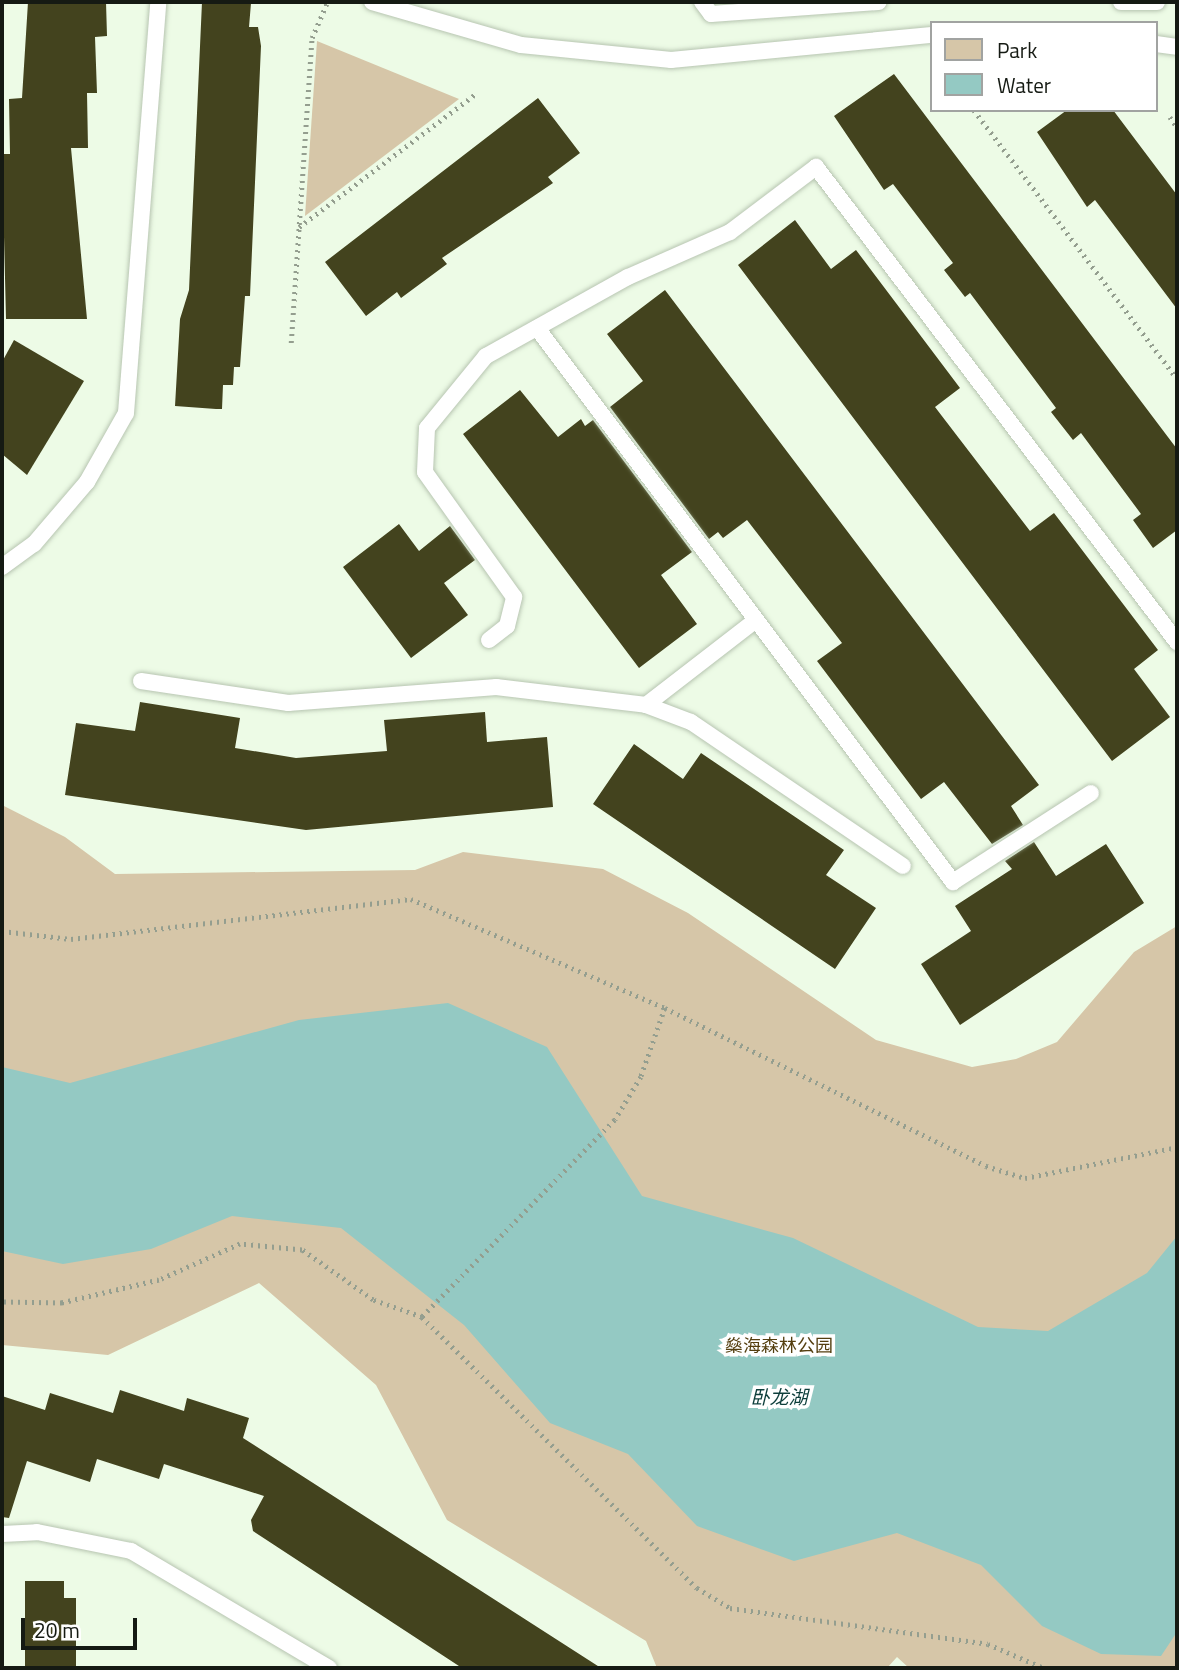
<!DOCTYPE html>
<html>
<head>
<meta charset="utf-8">
<style>
  body { margin:0 }
  #map { position:relative; width:1179px; height:1670px; overflow:hidden; background:#edfbe6; font-family:"Titillium Web","Noto Sans SC",sans-serif }
  div>[style] { position:absolute }
  .green>* { inset:0; background:#d6c6a8 }
  .water>* { inset:0; background:#94c9c3 }
  .building>* { inset:0; background:#43431e }
  .path>* { height:4.5px; margin-top:-2.25px; transform-origin:0; background:repeating-linear-gradient(90deg,#949e8f 0 2px,transparent 0 7px) }
  .roads { filter:drop-shadow(0 0 2px #b7c5b1) drop-shadow(0 0 2px #b7c5b1) }
  .lane>* { height:16px; margin:-8px; padding:0 8px; transform-origin:8px; border-radius:8px; background:#fff }
  span { translate:-50% -50%; white-space:nowrap; text-align:center; line-height:1.15; -webkit-text-stroke:7px #fff; paint-order:stroke }
  .park-label { font-size:18px; color:#543e0f }
  .water-label { font-size:19px; color:#0d3e3b; font-style:italic }
  .frame { position:absolute; inset:0; border:4px solid #151a13; pointer-events:none }
  .legend { position:absolute; left:930px; top:21px; width:228px; height:91px; box-sizing:border-box; background:#fff; border:2px solid #a1a3a1; margin:0; padding:9px 12px; list-style:none; font-size:21px; color:#151a13 }
  .legend li { display:flex; align-items:center; gap:14px; height:35px }
  .legend b { width:35px; border:2px solid #a1a3a1 }
  .scale { position:absolute; left:21px; top:1618px; width:116px; height:32px; box-sizing:border-box; border:4px solid #151a13; border-top:0; padding-left:9px; font-size:21px; line-height:24px; white-space:nowrap; color:#151a13; -webkit-text-stroke:5px #fff; paint-order:stroke }
</style>
</head>
<body>
<div id="map">
  <div class="green">
    <div style="clip-path:polygon(317px 41px,459px 99px,305px 216px)"></div>
    <div style="clip-path:polygon(2px 805px,65px 837px,115px 874px,415px 870px,463px 852px,603px 869px,688px 913px,876px 1040px,972px 1067px,1016px 1059px,1057px 1042px,1134px 952px,1177px 926px,1177px 1668px,909px 1668px,897px 1657px,887px 1668px,657px 1668px,646px 1641px,447px 1520px,376px 1385px,259px 1283px,108px 1355px,2px 1345px)"></div>
  </div>
  <div class="water">
    <div style="clip-path:polygon(448px 1003px,547px 1047px,642px 1196px,793px 1238px,978px 1327px,1048px 1331px,1147px 1273px,1177px 1236px,1177px 1632px,1161px 1656px,1101px 1654px,1042px 1626px,981px 1565px,897px 1533px,794px 1561px,697px 1526px,628px 1454px,550px 1423px,464px 1325px,341px 1228px,232px 1216px,151px 1249px,63px 1264px,2px 1251px,2px 1067px,70px 1083px,299px 1020px)"></div>
  </div>
  <div class="building">
    <div style="clip-path:polygon(28px 2px,106px 2px,107px 36px,95px 37px,97px 93px,87px 93px,88px 148px,71px 148px,87px 319px,6px 319px,2px 154px,10px 154px,9px 99px,22px 98px)"></div>
    <div style="clip-path:polygon(202px 2px,251px 3px,249px 27px,258px 27px,261px 46px,250px 296px,245px 296px,240px 367px,234px 367px,233px 385px,223px 385px,222px 409px,216px 409px,175px 406px,180px 319px,189px 290px)"></div>
    <div style="clip-path:polygon(894px 74px,1177px 449px,1177px 530px,1153px 548px,1133px 520px,1141px 514px,1081px 433px,1073px 440px,1051px 412px,1056px 408px,970px 293px,965px 297px,944px 270px,953px 263px,893px 184px,884px 190px,834px 116px)"></div>
    <div style="clip-path:polygon(538px 98px,580px 153px,548px 177px,553px 183px,442px 258px,447px 264px,401px 298px,397px 292px,366px 316px,325px 262px)"></div>
    <div style="clip-path:polygon(1067px 110px,1113px 110px,1177px 195px,1177px 309px,1095px 200px,1087px 207px,1037px 132px)"></div>
    <div style="clip-path:polygon(795px 220px,831px 269px,856px 250px,960px 388px,935px 407px,1030px 531px,1054px 513px,1158px 650px,1134px 669px,1170px 717px,1112px 761px,738px 265px)"></div>
    <div style="clip-path:polygon(665px 290px,1039px 785px,1011px 806px,1023px 825px,992px 844px,944px 782px,921px 799px,817px 661px,842px 643px,747px 520px,723px 538px,718px 532px,709px 539px,610px 407px,643px 381px,607px 334px)"></div>
    <div style="clip-path:polygon(14px 340px,84px 381px,27px 475px,2px 454px,2px 362px)"></div>
    <div style="clip-path:polygon(520px 390px,558px 437px,581px 419px,585px 426px,593px 420px,692px 552px,661px 575px,697px 624px,639px 668px,463px 434px)"></div>
    <div style="clip-path:polygon(399px 524px,419px 551px,450px 526px,475px 560px,444px 583px,468px 615px,411px 658px,343px 567px)"></div>
    <div style="clip-path:polygon(140px 702px,240px 718px,235px 748px,296px 758px,387px 751px,384px 720px,485px 712px,487px 742px,547px 737px,553px 807px,306px 830px,65px 795px,76px 723px,135px 731px)"></div>
    <div style="clip-path:polygon(634px 744px,683px 779px,701px 753px,844px 850px,826px 875px,876px 908px,835px 969px,593px 804px)"></div>
    <div style="clip-path:polygon(1034px 842px,1056px 876px,1106px 844px,1144px 903px,960px 1025px,921px 964px,971px 931px,955px 906px,1012px 869px,1005px 861px)"></div>
    <div style="clip-path:polygon(120px 1390px,184px 1411px,187px 1398px,249px 1418px,243px 1438px,601px 1668px,462px 1668px,253px 1531px,251px 1520px,264px 1496px,164px 1464px,159px 1479px,97px 1459px,90px 1482px,27px 1461px,9px 1518px,2px 1517px,2px 1396px,45px 1410px,50px 1393px,113px 1413px)"></div>
    <div style="clip-path:polygon(25px 1581px,64px 1581px,64px 1598px,76px 1598px,76px 1668px,25px 1668px)"></div>
  </div>
  <div class="path">
    <div style="left:974px;top:110px;width:336px;rotate:52.9deg"></div>
    <div style="left:1170px;top:117px;width:12px;rotate:55deg"></div>
    <div style="left:299px;top:227px;width:223px;rotate:-37deg"></div>
    <div style="left:291px;top:343px;width:306px;rotate:-86.1deg"></div>
    <div style="left:312px;top:38px;width:39px;rotate:-67deg"></div>
    <div style="left:2px;top:931px;width:69px;rotate:6.6deg"></div>
    <div style="left:71px;top:939px;width:342px;rotate:-6.7deg"></div>
    <div style="left:411px;top:899px;width:276px;rotate:23.2deg"></div>
    <div style="left:665px;top:1008px;width:73px;rotate:109.2deg"></div>
    <div style="left:641px;top:1077px;width:50px;rotate:121.2deg"></div>
    <div style="left:615px;top:1120px;width:276px;rotate:134.4deg"></div>
    <div style="left:422px;top:1317px;width:52px;rotate:-160.9deg"></div>
    <div style="left:373px;top:1300px;width:87px;rotate:-144.8deg"></div>
    <div style="left:302px;top:1250px;width:62px;rotate:-174.5deg"></div>
    <div style="left:240px;top:1244px;width:89px;rotate:156deg"></div>
    <div style="left:159px;top:1280px;width:100px;rotate:166.7deg"></div>
    <div style="left:62px;top:1303px;width:60px;rotate:-179deg"></div>
    <div style="left:665px;top:1008px;width:358px;rotate:26.2deg"></div>
    <div style="left:986px;top:1166px;width:41px;rotate:17.1deg"></div>
    <div style="left:1025px;top:1178px;width:155px;rotate:-11.5deg"></div>
    <div style="left:422px;top:1317px;width:386px;rotate:44.6deg"></div>
    <div style="left:697px;top:1588px;width:39px;rotate:31deg"></div>
    <div style="left:730px;top:1608px;width:260px;rotate:7.9deg"></div>
    <div style="left:988px;top:1644px;width:61px;rotate:23.2deg"></div>
  </div>
  <div class="roads">
    <div class="lane">
      <div style="left:372px;top:2px;width:155px;rotate:16.1deg"></div>
      <div style="left:521px;top:45px;width:151px;rotate:5.7deg"></div>
      <div style="left:671px;top:60px;width:262px;rotate:-5.5deg"></div>
      <div style="left:702px;top:2px;width:15px;rotate:53deg"></div>
      <div style="left:711px;top:14px;width:168px;rotate:-4.1deg"></div>
      <div style="left:1121px;top:2px;width:36px"></div>
      <div style="left:1156px;top:44px;width:21px;rotate:8deg"></div>
      <div style="left:537px;top:328px;width:693px;rotate:53.1deg"></div>
      <div style="left:953px;top:882px;width:164px;rotate:-32.8deg"></div>
      <div style="left:2px;top:567px;width:39px;rotate:-36deg"></div>
      <div style="left:34px;top:544px;width:82px;rotate:-49.5deg"></div>
      <div style="left:87px;top:482px;width:79px;rotate:-60.5deg"></div>
      <div style="left:126px;top:413px;width:412px;rotate:-85.5deg"></div>
      <div style="left:489px;top:640px;width:23px;rotate:-38deg"></div>
      <div style="left:507px;top:626px;width:30px;rotate:-76deg"></div>
      <div style="left:514px;top:597px;width:153px;rotate:-125.5deg"></div>
      <div style="left:425px;top:472px;width:44px;rotate:-87.4deg"></div>
      <div style="left:427px;top:428px;width:93px;rotate:-50.7deg"></div>
      <div style="left:486px;top:356px;width:162px;rotate:-29.1deg"></div>
      <div style="left:628px;top:277px;width:111px;rotate:-23.8deg"></div>
      <div style="left:730px;top:232px;width:108px;rotate:-37.1deg"></div>
      <div style="left:816px;top:167px;width:597px;rotate:52.77deg"></div>
      <div style="left:141px;top:681px;width:149px;rotate:8.5deg"></div>
      <div style="left:288px;top:703px;width:209px;rotate:-4.4deg"></div>
      <div style="left:496px;top:687px;width:151px;rotate:6.8deg"></div>
      <div style="left:646px;top:705px;width:139px;rotate:-37.7deg"></div>
      <div style="left:646px;top:705px;width:48px;rotate:20.7deg"></div>
      <div style="left:691px;top:722px;width:256px;rotate:34.2deg"></div>
      <div style="left:2px;top:1534px;width:35px;rotate:-3deg"></div>
      <div style="left:37px;top:1532px;width:96px;rotate:11.4deg"></div>
      <div style="left:131px;top:1551px;width:230px;rotate:30.6deg"></div>
    </div>
  </div>
  <div class="park-label">
    <span style="left:779px;top:1346px">燊海森林公园</span>
  </div>
  <div class="water-label">
    <span style="left:779px;top:1397px">卧龙湖</span>
  </div>
  <div class="frame"></div>
  <ul class="legend">
  <li><b style="height:19px;background:#d6c6a8"></b>Park</li>
  <li><b style="height:19px;background:#94c9c3"></b>Water</li>
  </ul>
  <div class="scale">20 m</div>
</div>
</body>
</html>
